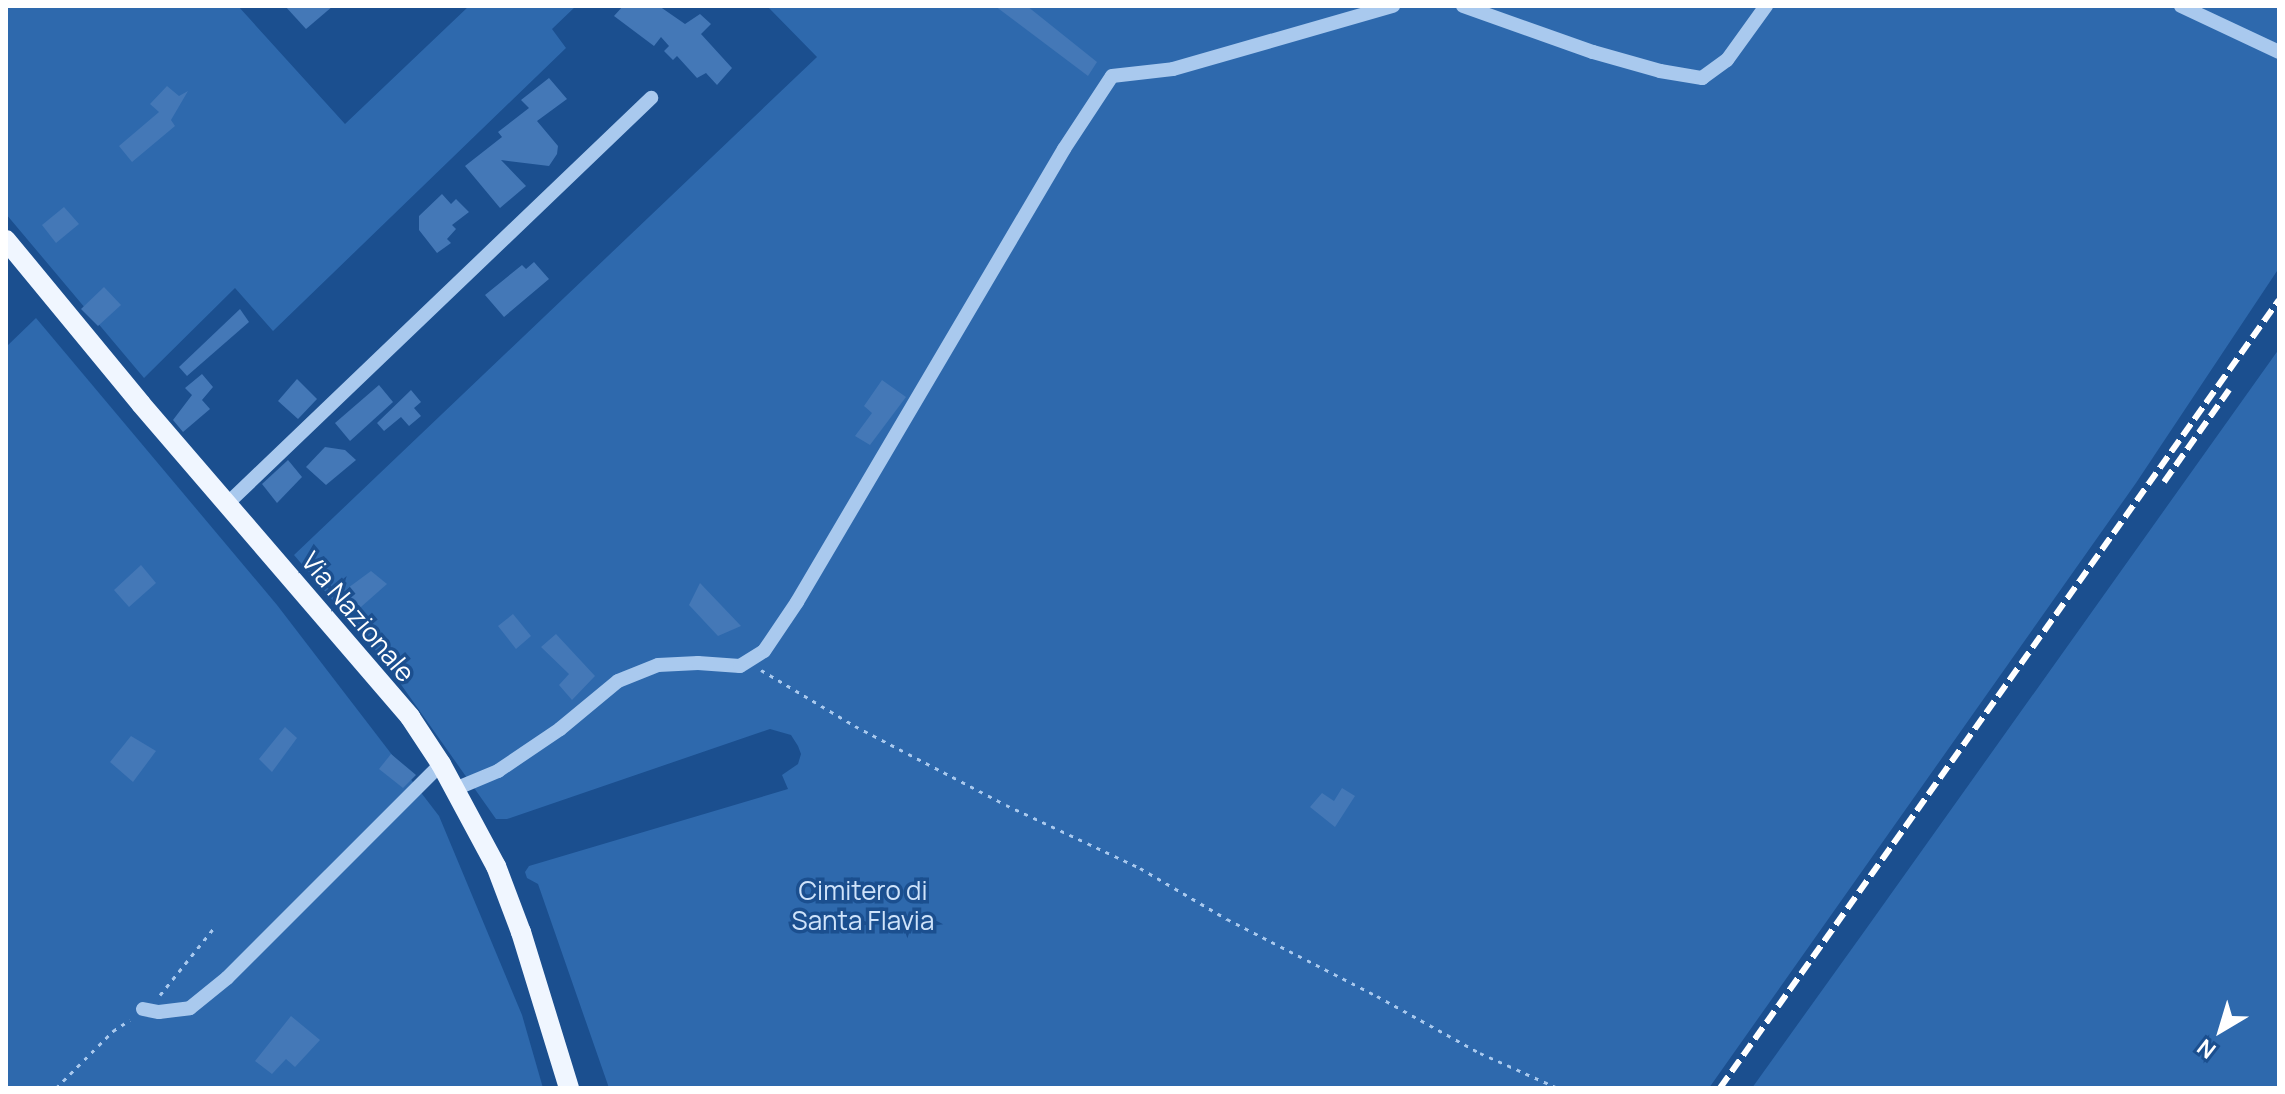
<!DOCTYPE html>
<html>
<head>
<meta charset="utf-8">
<style>
  body { margin:0 }
  #map { position:relative; width:2285px; height:1094px; overflow:hidden; background:#1b4f8f; font-family:Manrope,sans-serif }
  div>[style] { position:absolute }
  .green>* { inset:0; background:#2e69ad }
  .building>* { inset:0; background:#4478b7 }
  .path>* { height:3px; margin-top:-1.5px; transform-origin:0; background:repeating-linear-gradient(90deg,#a9c9ee 0 4px,transparent 0 10px) }
  .minor>* { height:14px; margin:-7px; padding:0 7px; transform-origin:7px; border-radius:7px; background:#a9c9ee }
  .major>* { height:20px; margin:-10px; padding:0 10px; transform-origin:10px; border-radius:10px; background:#f0f6ff }
  .rail>* { height:6px; margin-top:-3px; transform-origin:0; background:repeating-linear-gradient(90deg,#fff 0 14px,transparent 0 20px) }
  span { translate:-50% -50%; white-space:nowrap; text-align:center; line-height:1.15; -webkit-text-stroke:7px #1b4f8f; paint-order:stroke }
  .street-label { font-size:26px; color:#fff }
  .park-label { font-size:26px; color:#cfe3fa }
  .frame { position:absolute; inset:0; border:8px solid #fff; pointer-events:none }
  .north { position:absolute; left:2181px; top:990px; width:80px; height:80px; -webkit-text-stroke:6px #1b4f8f; paint-order:stroke; rotate:218deg; font-size:22px; font-weight:700; line-height:32px; text-align:center; color:#fff }
  .north::after { content:''; display:block; margin:auto; width:28px; height:36px; background:#fff; clip-path:polygon(50% 0,100% 100%,50% 72%,0 100%) }
</style>
</head>
<body>
<div id="map">
  <div class="green">
    <div style="clip-path:polygon(6px 6px,238px 6px,345px 124px,469px 6px,576px 6px,552px 29px,566px 48px,273px 331px,235px 288px,144px 378px,6px 214px)"></div>
    <div style="clip-path:polygon(767px 6px,2279px 6px,2279px 268px,2136px 483px,1709px 1088px,609px 1088px,538px 884px,527px 878px,525px 872px,529px 866px,788px 789px,782px 775px,798px 764px,801px 754px,798px 746px,791px 735px,770px 729px,507px 819px,496px 819px,383px 659px,294px 555px,817px 57px)"></div>
    <div style="clip-path:polygon(36px 318px,277px 605px,439px 816px,522px 1015px,543px 1088px,6px 1088px,6px 347px)"></div>
    <div style="clip-path:polygon(2279px 349px,2279px 1088px,1752px 1088px,1866px 929px)"></div>
  </div>
  <div class="building">
    <div style="clip-path:polygon(285px 6px,333px 6px,306px 29px)"></div>
    <div style="clip-path:polygon(623px 6px,659px 6px,685px 24px,700px 14px,711px 24px,701px 34px,732px 68px,717px 85px,706px 73px,697px 78px,677px 56px,673px 60px,664px 51px,669px 46px,661px 37px,654px 46px,614px 16px)"></div>
    <div style="clip-path:polygon(995px 6px,1027px 6px,1097px 62px,1088px 76px)"></div>
    <div style="clip-path:polygon(549px 78px,567px 99px,537px 121px,558px 146px,557px 154px,549px 166px,501px 160px,526px 186px,500px 208px,465px 166px,502px 137px,498px 132px,529px 108px,521px 100px)"></div>
    <div style="clip-path:polygon(167px 86px,179px 96px,188px 91px,171px 120px,175px 126px,132px 162px,119px 146px,159px 112px,150px 104px)"></div>
    <div style="clip-path:polygon(442px 194px,451px 204px,456px 199px,469px 212px,452px 225px,456px 229px,447px 239px,451px 243px,437px 253px,419px 230px,419px 216px)"></div>
    <div style="clip-path:polygon(64px 207px,79px 224px,56px 243px,42px 225px)"></div>
    <div style="clip-path:polygon(534px 262px,549px 279px,504px 317px,485px 295px,522px 265px,526px 269px)"></div>
    <div style="clip-path:polygon(104px 287px,121px 305px,98px 326px,81px 309px)"></div>
    <div style="clip-path:polygon(240px 309px,249px 322px,187px 376px,179px 367px)"></div>
    <div style="clip-path:polygon(202px 374px,213px 387px,202px 400px,210px 409px,183px 432px,173px 420px,192px 395px,185px 388px)"></div>
    <div style="clip-path:polygon(297px 379px,317px 399px,298px 419px,278px 401px)"></div>
    <div style="clip-path:polygon(882px 380px,906px 397px,870px 445px,855px 436px,872px 413px,864px 406px)"></div>
    <div style="clip-path:polygon(379px 385px,393px 402px,350px 441px,335px 423px)"></div>
    <div style="clip-path:polygon(411px 390px,421px 402px,414px 408px,421px 416px,409px 426px,401px 417px,384px 431px,377px 423px)"></div>
    <div style="clip-path:polygon(325px 447px,345px 450px,356px 460px,326px 485px,306px 467px)"></div>
    <div style="clip-path:polygon(288px 460px,302px 477px,277px 503px,262px 484px)"></div>
    <div style="clip-path:polygon(141px 565px,156px 583px,129px 607px,114px 590px)"></div>
    <div style="clip-path:polygon(371px 571px,387px 584px,353px 614px,337px 596px)"></div>
    <div style="clip-path:polygon(700px 583px,741px 626px,718px 636px,689px 605px)"></div>
    <div style="clip-path:polygon(513px 614px,531px 636px,516px 649px,498px 626px)"></div>
    <div style="clip-path:polygon(556px 634px,595px 676px,572px 700px,559px 685px,569px 674px,541px 647px)"></div>
    <div style="clip-path:polygon(285px 727px,297px 738px,272px 772px,259px 759px)"></div>
    <div style="clip-path:polygon(131px 736px,156px 751px,133px 782px,110px 762px)"></div>
    <div style="clip-path:polygon(391px 754px,416px 775px,403px 788px,379px 769px)"></div>
    <div style="clip-path:polygon(1342px 788px,1355px 796px,1335px 827px,1310px 807px,1322px 793px,1334px 801px)"></div>
    <div style="clip-path:polygon(291px 1016px,320px 1040px,295px 1067px,286px 1059px,272px 1074px,255px 1061px)"></div>
  </div>
  <div class="path">
    <div style="left:761px;top:670px;width:109px;rotate:30.8deg"></div>
    <div style="left:855px;top:726px;width:170px;rotate:27.6deg"></div>
    <div style="left:1006px;top:805px;width:148px;rotate:25.2deg"></div>
    <div style="left:1140px;top:868px;width:101px;rotate:30.4deg"></div>
    <div style="left:1227px;top:919px;width:169px;rotate:27.2deg"></div>
    <div style="left:1377px;top:996px;width:118px;rotate:29deg"></div>
    <div style="left:1480px;top:1053px;width:85px;rotate:24.2deg"></div>
    <div style="left:160px;top:995px;width:85px;rotate:-51.2deg"></div>
    <div style="left:56px;top:1088px;width:81px;rotate:-45deg"></div>
    <div style="left:113px;top:1031px;width:20px;rotate:-33deg"></div>
  </div>
  <div class="minor">
    <div style="left:1463px;top:6px;width:138px;rotate:19.5deg"></div>
    <div style="left:1593px;top:52px;width:70px;rotate:15.8deg"></div>
    <div style="left:1660px;top:71px;width:43px;rotate:9.5deg"></div>
    <div style="left:1702px;top:78px;width:31px;rotate:-36deg"></div>
    <div style="left:1727px;top:60px;width:67px;rotate:-54.2deg"></div>
    <div style="left:2181px;top:6px;width:108px;rotate:25.1deg"></div>
    <div style="left:228px;top:503px;width:586px;rotate:-43.75deg"></div>
    <div style="left:455px;top:789px;width:47px;rotate:-22.7deg"></div>
    <div style="left:498px;top:771px;width:75px;rotate:-34.1deg"></div>
    <div style="left:560px;top:729px;width:75px;rotate:-39.6deg"></div>
    <div style="left:618px;top:681px;width:43px;rotate:-21.8deg"></div>
    <div style="left:658px;top:665px;width:40px;rotate:-2.9deg"></div>
    <div style="left:698px;top:663px;width:42px;rotate:4.1deg"></div>
    <div style="left:740px;top:666px;width:28px;rotate:-32deg"></div>
    <div style="left:764px;top:651px;width:59px;rotate:-56deg"></div>
    <div style="left:797px;top:602px;width:526px;rotate:-59.48deg"></div>
    <div style="left:1064px;top:149px;width:87px;rotate:-56.7deg"></div>
    <div style="left:1112px;top:76px;width:61px;rotate:-6.5deg"></div>
    <div style="left:1173px;top:69px;width:229px;rotate:-16deg"></div>
    <div style="left:143px;top:1009px;width:16px;rotate:11deg"></div>
    <div style="left:159px;top:1012px;width:31px;rotate:-7deg"></div>
    <div style="left:190px;top:1008px;width:48px;rotate:-39deg"></div>
    <div style="left:227px;top:978px;width:303px;rotate:-45deg"></div>
  </div>
  <div class="major">
    <div style="left:6px;top:240px;width:212px;rotate:50.5deg"></div>
    <div style="left:141px;top:404px;width:413px;rotate:49.3deg"></div>
    <div style="left:410px;top:717px;width:56px;rotate:56.6deg"></div>
    <div style="left:441px;top:764px;width:116px;rotate:61.7deg"></div>
    <div style="left:496px;top:866px;width:71px;rotate:69.3deg"></div>
    <div style="left:521px;top:932px;width:163px;rotate:72.9deg"></div>
  </div>
  <div class="rail">
    <div style="left:2164px;top:482px;width:113px;rotate:-54.8deg"></div>
    <div style="left:1720px;top:1088px;width:966px;rotate:-54.65deg"></div>
  </div>
  <div class="street-label">
    <span style="left:358px;top:617px;rotate:50deg">Via Nazionale</span>
  </div>
  <div class="park-label">
    <span style="left:863px;top:906px">Cimitero di<br>Santa Flavia</span>
  </div>
  <div class="frame"></div>
  <div class="north">N</div>
</div>
</body>
</html>
